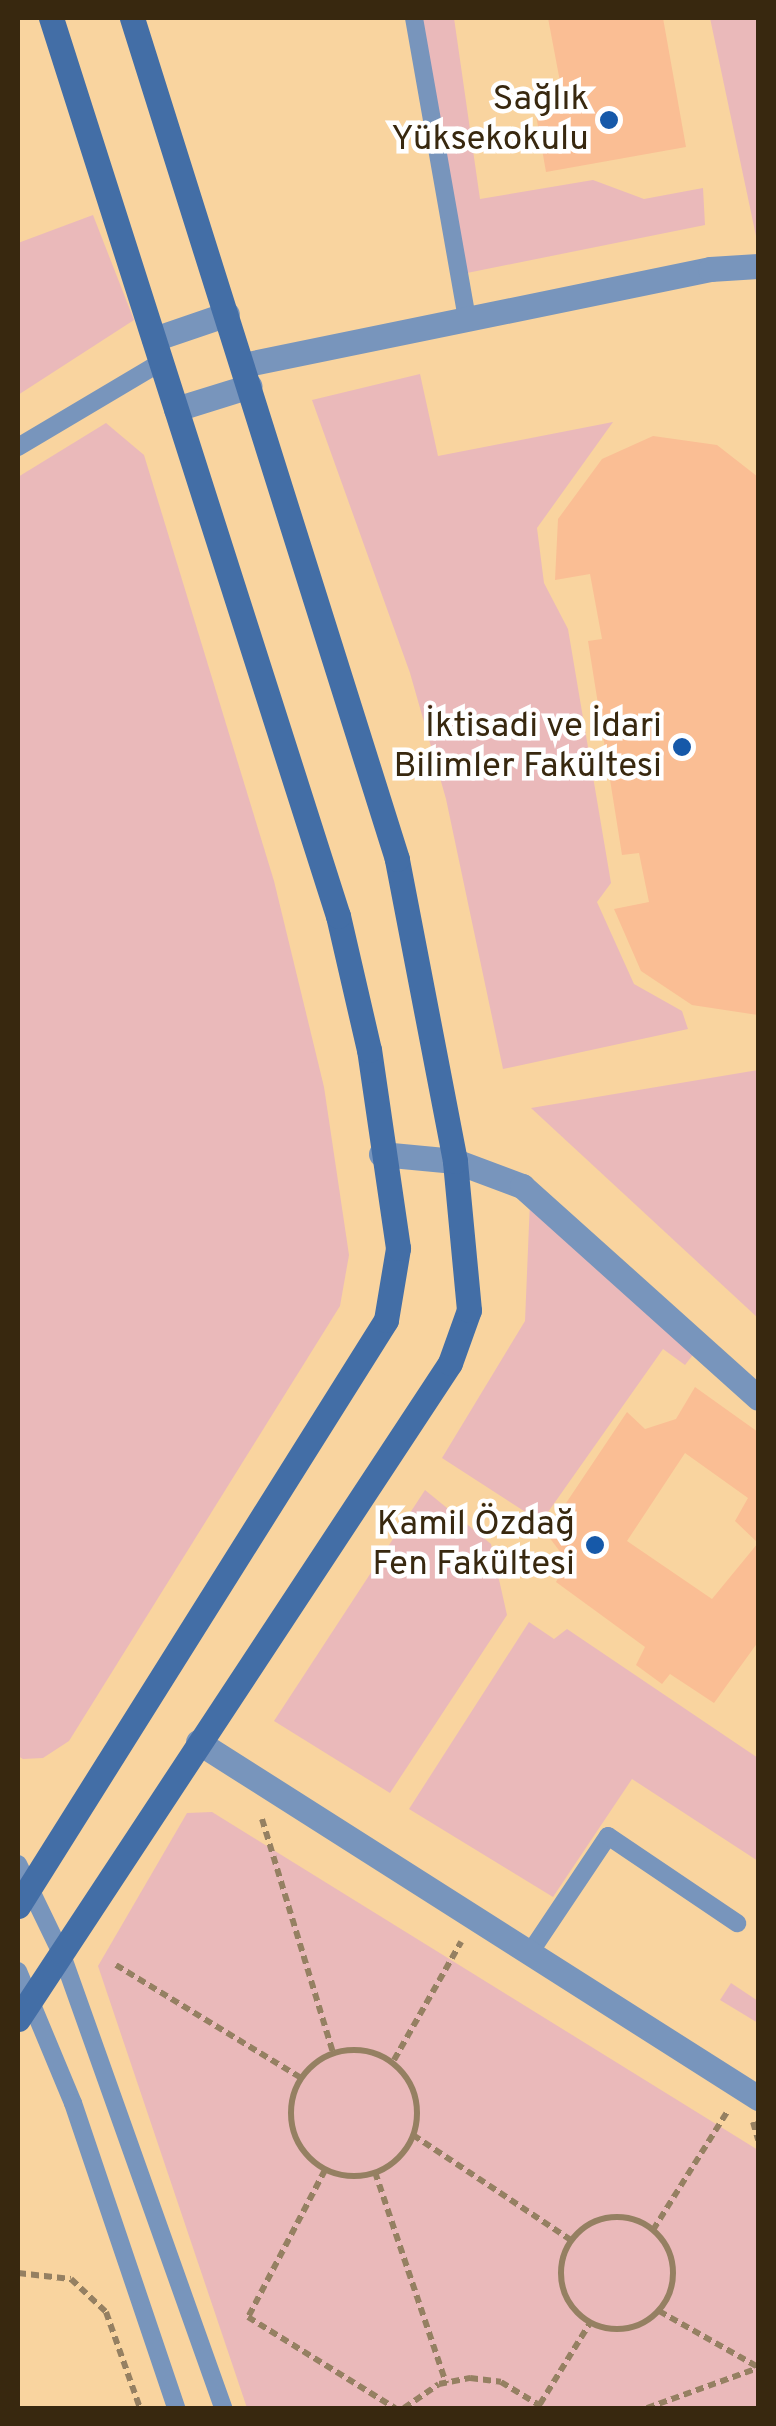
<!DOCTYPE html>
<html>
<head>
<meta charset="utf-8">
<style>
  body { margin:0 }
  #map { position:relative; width:776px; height:2426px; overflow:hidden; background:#f9e0bd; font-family:Overpass,sans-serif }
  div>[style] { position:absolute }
  .built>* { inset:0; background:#f9d49f }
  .green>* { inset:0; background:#eab9ba }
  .building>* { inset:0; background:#fabe94 }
  .path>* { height:6px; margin-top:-3px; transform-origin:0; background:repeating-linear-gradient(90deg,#958062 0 8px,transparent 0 13px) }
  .path>.ring { margin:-3px; padding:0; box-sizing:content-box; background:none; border:6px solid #958062; border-radius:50% }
  .lane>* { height:18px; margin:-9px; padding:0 9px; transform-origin:9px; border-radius:9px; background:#7895bc }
  .street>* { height:25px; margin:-12.5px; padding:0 12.5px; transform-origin:12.5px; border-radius:12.5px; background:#7895bc }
  .secondary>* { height:25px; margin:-12.5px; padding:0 12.5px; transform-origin:12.5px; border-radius:12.5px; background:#436ea6 }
  .dots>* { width:28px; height:28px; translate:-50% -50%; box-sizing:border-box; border:5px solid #fff; border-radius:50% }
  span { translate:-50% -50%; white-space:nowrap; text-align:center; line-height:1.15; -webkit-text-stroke:9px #fff; paint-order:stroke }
  .poi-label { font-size:35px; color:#38280f }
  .right { translate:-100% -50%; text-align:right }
  .frame { position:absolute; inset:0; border:20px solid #38280f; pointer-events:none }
</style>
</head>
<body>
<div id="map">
  <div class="built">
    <div style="clip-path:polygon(18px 18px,758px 18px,758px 2408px,18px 2408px)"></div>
  </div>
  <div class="green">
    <div style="clip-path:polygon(422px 18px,454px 18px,480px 199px,593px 180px,644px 199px,703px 188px,705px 225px,467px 273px)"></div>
    <div style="clip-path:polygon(710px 18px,758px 18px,758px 235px,756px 236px)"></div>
    <div style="clip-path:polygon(93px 215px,134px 320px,18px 395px,18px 243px)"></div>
    <div style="clip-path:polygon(420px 374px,438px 456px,613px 422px,537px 528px,544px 583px,568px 629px,611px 883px,597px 902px,634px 984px,682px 1011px,688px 1029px,503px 1069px,446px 799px,410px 673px,312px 400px)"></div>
    <div style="clip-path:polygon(106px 423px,144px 455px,274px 881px,324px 1087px,349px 1255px,340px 1306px,69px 1741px,43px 1758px,23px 1759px,18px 1756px,18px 477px)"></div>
    <div style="clip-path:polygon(758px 1070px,758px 1318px,531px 1108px)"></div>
    <div style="clip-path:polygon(530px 1201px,699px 1347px,685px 1365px,663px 1349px,541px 1522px,442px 1458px,525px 1321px)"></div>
    <div style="clip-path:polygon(425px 1490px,491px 1544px,507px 1615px,390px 1793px,274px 1721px)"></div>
    <div style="clip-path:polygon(529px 1622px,554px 1639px,567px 1629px,758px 1758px,758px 1861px,632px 1779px,553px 1897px,409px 1809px)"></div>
    <div style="clip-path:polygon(212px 1812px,758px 2150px,758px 2408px,247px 2408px,98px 1966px,187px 1813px)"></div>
    <div style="clip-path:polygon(731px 1983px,758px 2001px,758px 2023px,720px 2000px)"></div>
  </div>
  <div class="building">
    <div style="clip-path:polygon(548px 18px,663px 18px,686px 147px,546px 172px,532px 92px,561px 87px)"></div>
    <div style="clip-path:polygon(653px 436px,717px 445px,758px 477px,758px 1015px,692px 1005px,641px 971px,614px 909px,649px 902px,639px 853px,622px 855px,588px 641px,602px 639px,590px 574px,555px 580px,558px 519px,602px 459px)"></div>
    <div style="clip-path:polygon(695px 1387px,758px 1432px,758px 1543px,735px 1521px,748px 1498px,685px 1453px,627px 1541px,712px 1599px,758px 1543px,758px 1642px,714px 1703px,670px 1674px,662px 1684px,636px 1665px,645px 1647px,556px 1582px,567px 1561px,546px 1533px,627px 1412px,645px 1429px,676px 1419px)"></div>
  </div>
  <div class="path">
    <div style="left:262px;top:1819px;width:245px;rotate:73.1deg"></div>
    <div style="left:116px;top:1965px;width:217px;rotate:31.4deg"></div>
    <div class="ring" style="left:291px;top:2050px;width:120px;height:120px"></div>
    <div style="left:394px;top:2060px;width:136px;rotate:-60.4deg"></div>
    <div style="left:753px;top:2122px;width:19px;rotate:74deg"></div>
    <div style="left:413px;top:2135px;width:190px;rotate:33.6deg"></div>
    <div style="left:325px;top:2170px;width:166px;rotate:117.6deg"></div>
    <div style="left:248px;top:2317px;width:173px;rotate:31.8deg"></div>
    <div style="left:375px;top:2172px;width:223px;rotate:71.4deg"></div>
    <div class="ring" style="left:561px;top:2217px;width:106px;height:106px"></div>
    <div style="left:653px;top:2230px;width:139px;rotate:-57.9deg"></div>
    <div style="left:18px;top:2273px;width:53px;rotate:6.5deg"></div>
    <div style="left:71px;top:2279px;width:48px;rotate:43.3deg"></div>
    <div style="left:106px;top:2312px;width:102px;rotate:70.5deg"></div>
    <div style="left:659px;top:2311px;width:114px;rotate:29.5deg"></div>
    <div style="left:540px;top:2404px;width:95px;rotate:-58.3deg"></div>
    <div style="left:404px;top:2408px;width:42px;rotate:-34.4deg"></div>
    <div style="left:439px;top:2384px;width:32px;rotate:-11deg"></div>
    <div style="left:470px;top:2378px;width:31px;rotate:7deg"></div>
    <div style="left:501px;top:2382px;width:50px;rotate:31.2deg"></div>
    <div style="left:647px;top:2408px;width:118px;rotate:-19.8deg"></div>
  </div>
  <div class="lane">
    <div style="left:414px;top:18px;width:306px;rotate:80deg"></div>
    <div style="left:18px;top:447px;width:166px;rotate:-30.7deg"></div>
    <div style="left:18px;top:1864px;width:101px;rotate:64.2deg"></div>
    <div style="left:62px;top:1955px;width:481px;rotate:70.4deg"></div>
    <div style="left:529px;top:1954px;width:142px;rotate:-56.2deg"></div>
    <div style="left:608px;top:1836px;width:156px;rotate:34deg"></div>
    <div style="left:18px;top:1971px;width:143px;rotate:67.4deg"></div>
    <div style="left:73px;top:2103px;width:322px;rotate:71.3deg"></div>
  </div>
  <div class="street">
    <div style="left:154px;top:339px;width:77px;rotate:-18.9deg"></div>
    <div style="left:243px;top:365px;width:477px;rotate:-11.6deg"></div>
    <div style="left:710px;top:269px;width:48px;rotate:-3.6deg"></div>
    <div style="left:176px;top:409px;width:77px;rotate:-17.3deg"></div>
    <div style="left:381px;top:1154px;width:74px;rotate:5.4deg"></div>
    <div style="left:455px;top:1161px;width:72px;rotate:20.5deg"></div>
    <div style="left:522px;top:1186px;width:317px;rotate:41.9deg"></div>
    <div style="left:198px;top:1742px;width:664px;rotate:32.44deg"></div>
  </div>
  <div class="secondary">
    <div style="left:18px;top:1906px;width:692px;rotate:-57.87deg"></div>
    <div style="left:386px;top:1320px;width:73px;rotate:-80.5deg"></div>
    <div style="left:398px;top:1248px;width:200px;rotate:-98.3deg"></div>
    <div style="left:369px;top:1050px;width:138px;rotate:-103deg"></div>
    <div style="left:338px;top:916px;width:943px;rotate:-107.72deg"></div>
    <div style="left:18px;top:2019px;width:785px;rotate:-56.63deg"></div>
    <div style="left:450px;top:1363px;width:56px;rotate:-70.3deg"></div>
    <div style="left:469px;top:1310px;width:150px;rotate:-95.4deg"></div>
    <div style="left:455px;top:1161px;width:308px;rotate:-100.9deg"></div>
    <div style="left:397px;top:859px;width:882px;rotate:-107.49deg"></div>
  </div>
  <div class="dots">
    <div style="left:609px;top:120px;background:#1659a9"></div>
    <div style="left:682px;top:747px;background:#1659a9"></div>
    <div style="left:595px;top:1545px;background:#1659a9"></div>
  </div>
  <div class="poi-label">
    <span class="right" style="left:589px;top:120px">Sağlık<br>Yüksekokulu</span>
    <span class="right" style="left:662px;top:747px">İktisadi ve İdari<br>Bilimler Fakültesi</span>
    <span class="right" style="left:575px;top:1545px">Kamil Özdağ<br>Fen Fakültesi</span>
  </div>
  <div class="frame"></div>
</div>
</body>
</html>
